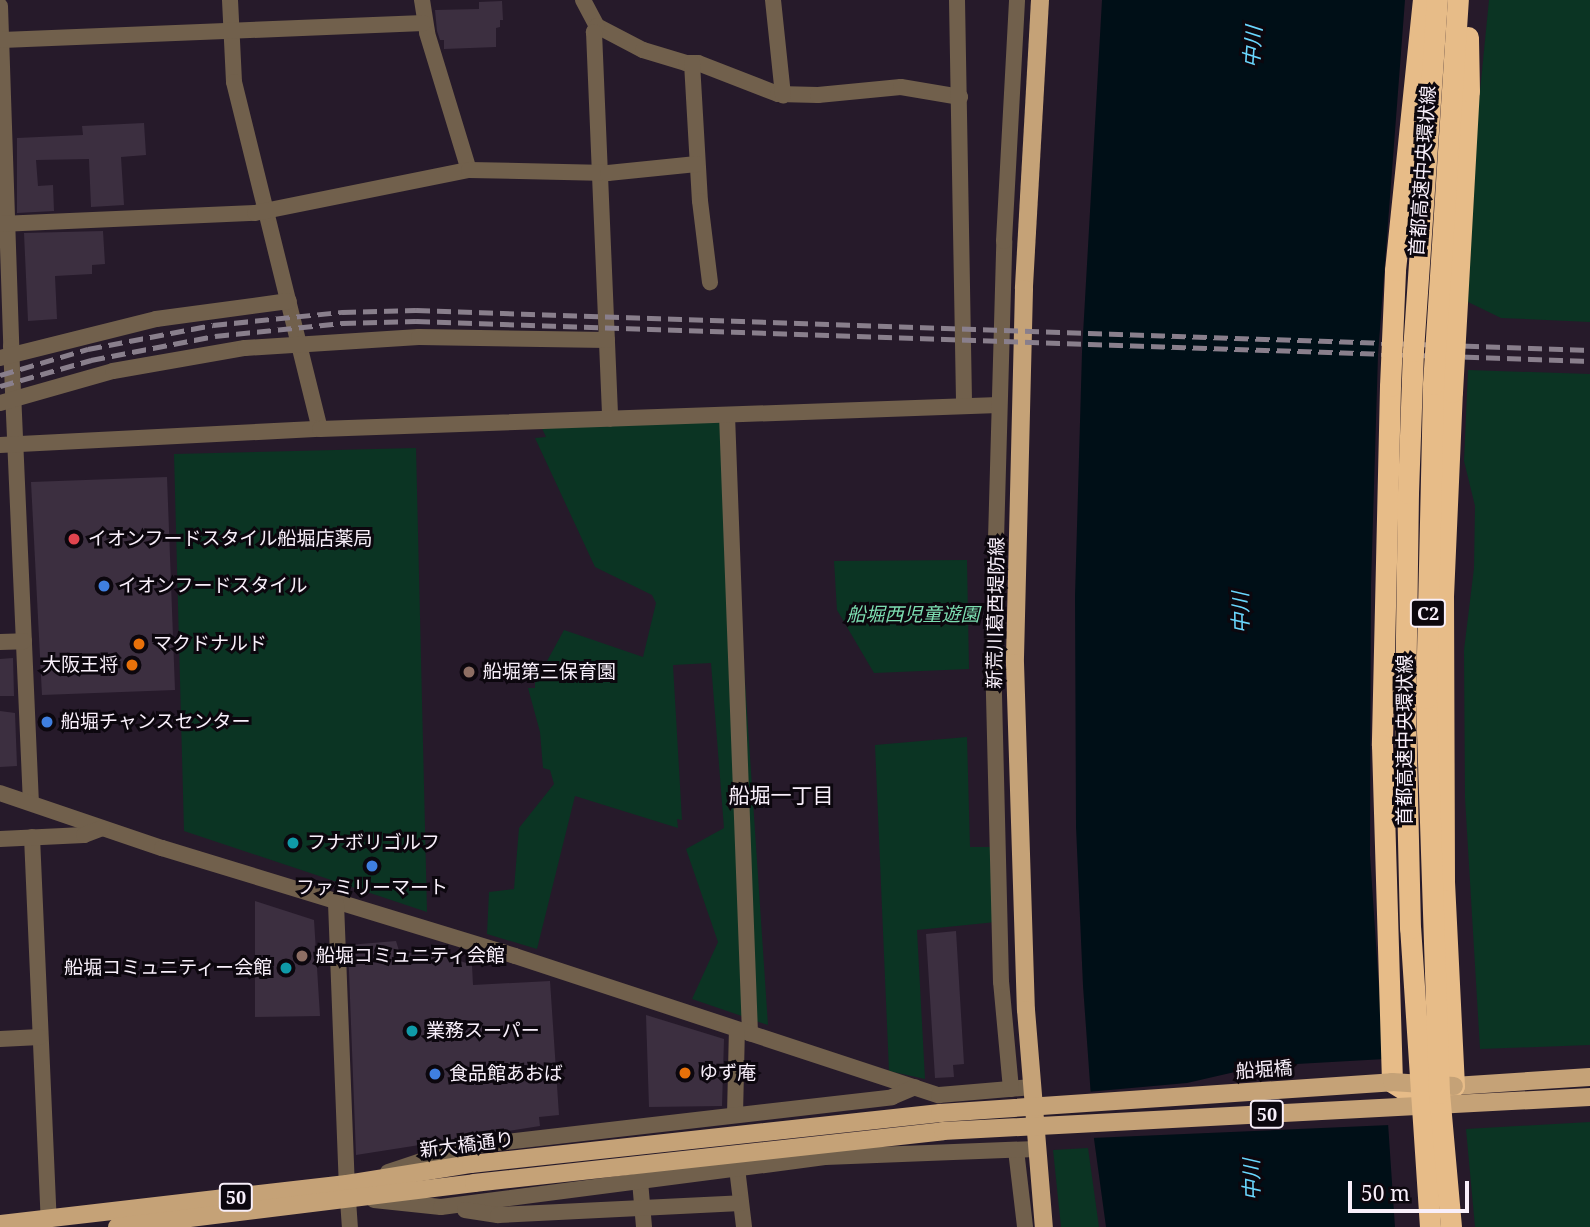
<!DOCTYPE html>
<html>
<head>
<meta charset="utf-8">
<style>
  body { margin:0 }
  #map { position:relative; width:1590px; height:1227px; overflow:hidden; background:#261a2a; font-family:"Noto Serif","Noto Sans JP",serif }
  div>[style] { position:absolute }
  .green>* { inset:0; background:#0b3423 }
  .water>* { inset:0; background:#000f17 }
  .pier>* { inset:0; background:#261a2a }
  .building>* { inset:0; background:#3c2f40 }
  .minor>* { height:16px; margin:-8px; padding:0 8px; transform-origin:8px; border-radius:8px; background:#71604c }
  .major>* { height:18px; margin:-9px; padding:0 9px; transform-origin:9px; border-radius:9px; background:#c5a277 }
  .highway>* { height:21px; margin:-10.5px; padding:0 10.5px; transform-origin:10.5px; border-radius:10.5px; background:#e7bc88 }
  .rail>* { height:5px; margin-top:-2.5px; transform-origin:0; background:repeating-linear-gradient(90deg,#897f8c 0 14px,transparent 0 21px) }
  .major-bridge>* { height:18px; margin:-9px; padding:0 9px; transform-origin:9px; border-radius:9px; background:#c5a277 }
  .highway-bridge>* { height:21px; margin:-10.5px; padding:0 10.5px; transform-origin:10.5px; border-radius:10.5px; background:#e7bc88 }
  .dots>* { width:19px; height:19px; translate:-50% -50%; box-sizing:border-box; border:4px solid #0c070e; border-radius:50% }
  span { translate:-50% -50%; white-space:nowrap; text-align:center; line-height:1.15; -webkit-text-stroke:6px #0c070e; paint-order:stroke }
  .shield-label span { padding:2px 5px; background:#0c070e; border:2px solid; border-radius:5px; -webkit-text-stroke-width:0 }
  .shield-label { font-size:18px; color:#f8effa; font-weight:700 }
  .street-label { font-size:19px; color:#f8effa }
  .poi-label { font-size:19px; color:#f8effa }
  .left { translate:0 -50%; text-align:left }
  .right { translate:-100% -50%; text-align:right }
  .park-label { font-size:19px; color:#7cddb0; font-style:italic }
  .water-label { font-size:21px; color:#6ad7fe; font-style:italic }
  .neighbourhood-label { font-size:21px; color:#f8effa }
  .scale { position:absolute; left:1348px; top:1181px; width:121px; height:32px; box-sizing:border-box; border:4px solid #f8effa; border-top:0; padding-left:9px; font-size:21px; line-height:24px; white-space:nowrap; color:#f8effa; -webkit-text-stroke:5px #0c070e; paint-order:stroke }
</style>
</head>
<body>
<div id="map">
  <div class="green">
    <div style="clip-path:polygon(1489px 0,1590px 0,1590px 322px,1501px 318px,1468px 302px,1478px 111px)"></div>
    <div style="clip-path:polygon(1468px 370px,1590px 374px,1590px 1045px,1480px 1049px,1465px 798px,1464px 650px,1474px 568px,1475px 506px,1464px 461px)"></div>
    <div style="clip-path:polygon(727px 415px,732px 664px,744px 667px,768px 1025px,692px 999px,718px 942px,686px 849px,724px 828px,711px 663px,673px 665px,682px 820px,677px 819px,678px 828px,575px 796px,537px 949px,487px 934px,489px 892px,514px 889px,519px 828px,554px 784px,550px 770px,543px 768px,540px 732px,528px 688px,535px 688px,535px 683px,564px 630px,643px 657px,656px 603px,652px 595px,595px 567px,535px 438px,546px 437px,539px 422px)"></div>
    <div style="clip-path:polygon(416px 448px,427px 912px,184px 831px,174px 454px)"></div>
    <div style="clip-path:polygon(967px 560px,969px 669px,874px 673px,837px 610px,834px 561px)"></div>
    <div style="clip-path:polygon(967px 737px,970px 847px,991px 847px,996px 922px,917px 930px,925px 1079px,889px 1071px,875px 745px)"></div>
    <div style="clip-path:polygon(1590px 1122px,1590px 1227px,1475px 1227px,1466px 1129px)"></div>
    <div style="clip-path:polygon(1088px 1148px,1099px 1227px,1061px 1227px,1053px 1150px)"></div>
  </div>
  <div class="water">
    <div style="clip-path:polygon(1102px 0,1405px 0,1378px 355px,1371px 585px,1370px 855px,1395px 1227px,1106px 1227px,1094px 1139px,1083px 986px,1076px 827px,1075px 596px,1082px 352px)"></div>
  </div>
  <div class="pier">
    <div style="clip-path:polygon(1385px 1059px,1390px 1125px,1091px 1138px,1087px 1092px,1187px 1083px,1261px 1066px)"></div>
  </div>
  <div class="building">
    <div style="clip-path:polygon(502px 1px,503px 20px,500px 20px,500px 27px,496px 28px,496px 47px,444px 49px,444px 40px,440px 40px,437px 31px,435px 10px,479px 9px,479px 2px)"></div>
    <div style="clip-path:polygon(144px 123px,146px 155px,121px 157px,124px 205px,91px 207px,89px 159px,36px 160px,38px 186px,53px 185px,54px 211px,17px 213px,17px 138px,83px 135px,82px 126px)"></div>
    <div style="clip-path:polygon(103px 231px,105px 264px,92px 265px,92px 274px,55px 276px,57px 319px,28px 321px,24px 233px)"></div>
    <div style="clip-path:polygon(167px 477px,175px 690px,42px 695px,31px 482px)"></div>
    <div style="clip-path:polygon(13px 658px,14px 696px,0 696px,0 659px)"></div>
    <div style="clip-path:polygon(0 711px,15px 713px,17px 766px,0 767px)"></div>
    <div style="clip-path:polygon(255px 901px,314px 920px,320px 1016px,255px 1017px)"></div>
    <div style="clip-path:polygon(956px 931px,964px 1064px,953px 1065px,954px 1077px,935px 1078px,926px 934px)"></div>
    <div style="clip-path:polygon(396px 941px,400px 954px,431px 951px,472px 965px,473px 985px,550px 981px,559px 1115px,539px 1117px,540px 1126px,356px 1155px,348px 945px)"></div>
    <div style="clip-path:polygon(646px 1015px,724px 1039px,722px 1106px,649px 1107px)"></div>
  </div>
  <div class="minor">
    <div style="left:230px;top:0;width:82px;rotate:87.2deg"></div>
    <div style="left:234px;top:82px;width:357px;rotate:76.1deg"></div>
    <div style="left:422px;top:0;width:33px;rotate:81deg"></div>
    <div style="left:427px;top:33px;width:143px;rotate:73deg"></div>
    <div style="left:583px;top:0;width:30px;rotate:62deg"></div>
    <div style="left:597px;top:26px;width:52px;rotate:27.6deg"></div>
    <div style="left:643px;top:50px;width:45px;rotate:16.8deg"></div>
    <div style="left:686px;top:63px;width:12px"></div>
    <div style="left:698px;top:63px;width:86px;rotate:21.2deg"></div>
    <div style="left:778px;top:94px;width:40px;rotate:1.4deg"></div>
    <div style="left:818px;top:95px;width:83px;rotate:-5.5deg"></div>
    <div style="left:901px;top:87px;width:60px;rotate:9.6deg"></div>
    <div style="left:773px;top:0;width:96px;rotate:84deg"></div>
    <div style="left:957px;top:0;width:406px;rotate:89deg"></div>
    <div style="left:0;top:6px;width:340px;rotate:88.1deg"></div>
    <div style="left:11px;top:346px;width:457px;rotate:87.5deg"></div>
    <div style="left:597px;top:26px;width:7px;rotate:117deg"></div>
    <div style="left:594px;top:32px;width:387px;rotate:87.6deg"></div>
    <div style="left:2px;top:40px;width:422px;rotate:-2.3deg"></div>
    <div style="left:692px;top:63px;width:138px;rotate:86.7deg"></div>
    <div style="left:700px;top:201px;width:82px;rotate:83deg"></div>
    <div style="left:0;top:224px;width:255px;rotate:-2.5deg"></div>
    <div style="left:255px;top:213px;width:218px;rotate:-11.4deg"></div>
    <div style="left:469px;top:170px;width:139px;rotate:1.2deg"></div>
    <div style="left:608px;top:173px;width:89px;rotate:-5.8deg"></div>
    <div style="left:0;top:358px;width:161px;rotate:-14deg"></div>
    <div style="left:156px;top:319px;width:134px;rotate:-7.7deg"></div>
    <div style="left:0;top:403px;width:117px;rotate:-15.8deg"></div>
    <div style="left:113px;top:371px;width:134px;rotate:-9.9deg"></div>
    <div style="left:245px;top:348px;width:174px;rotate:-3.6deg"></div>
    <div style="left:419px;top:337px;width:188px;rotate:0.9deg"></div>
    <div style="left:727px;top:415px;width:619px;rotate:87.87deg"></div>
    <div style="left:0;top:445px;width:320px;rotate:-2.9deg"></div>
    <div style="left:320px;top:429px;width:679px;rotate:-2.02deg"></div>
    <div style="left:0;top:642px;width:24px;rotate:-2deg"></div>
    <div style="left:0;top:793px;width:171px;rotate:18.8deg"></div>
    <div style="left:162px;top:848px;width:369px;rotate:17deg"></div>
    <div style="left:515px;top:956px;width:446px;rotate:18.2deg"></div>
    <div style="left:939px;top:1095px;width:94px;rotate:-4.9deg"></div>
    <div style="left:32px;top:837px;width:382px;rotate:87.5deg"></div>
    <div style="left:0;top:839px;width:84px;rotate:-2.7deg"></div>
    <div style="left:84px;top:835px;width:19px;rotate:-21deg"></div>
    <div style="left:336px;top:903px;width:281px;rotate:87.8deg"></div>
    <div style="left:0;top:1039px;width:40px;rotate:-2.9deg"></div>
    <div style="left:1011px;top:1089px;width:107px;rotate:-95.3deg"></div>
    <div style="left:1001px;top:982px;width:335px;rotate:-91.4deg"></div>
    <div style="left:993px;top:647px;width:406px;rotate:-88.4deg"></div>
    <div style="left:1004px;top:241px;width:241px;rotate:-86.9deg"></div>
    <div style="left:735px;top:1115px;width:85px;rotate:-88.7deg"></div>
    <div style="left:1016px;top:1150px;width:78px;rotate:83.3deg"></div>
    <div style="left:737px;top:1168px;width:59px;rotate:83.2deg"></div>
    <div style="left:388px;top:1172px;width:79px;rotate:-18.4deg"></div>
    <div style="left:463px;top:1147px;width:432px;rotate:-6.6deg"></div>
    <div style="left:892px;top:1097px;width:25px;rotate:-23deg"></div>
    <div style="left:640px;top:1181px;width:46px;rotate:85deg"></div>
    <div style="left:348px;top:1200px;width:27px;rotate:86deg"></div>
    <div style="left:374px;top:1200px;width:67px;rotate:6deg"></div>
    <div style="left:441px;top:1207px;width:387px;rotate:-7.4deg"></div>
    <div style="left:825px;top:1157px;width:211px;rotate:-2.2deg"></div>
    <div style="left:465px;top:1210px;width:33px;rotate:9deg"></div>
    <div style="left:498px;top:1215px;width:243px;rotate:-2.8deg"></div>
  </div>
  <div class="major">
    <div style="left:1040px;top:0;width:289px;rotate:93.2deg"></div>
    <div style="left:1024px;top:289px;width:374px;rotate:91.4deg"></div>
    <div style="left:1015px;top:663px;width:347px;rotate:88.2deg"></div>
    <div style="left:1026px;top:1010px;width:218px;rotate:85.3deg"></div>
    <div style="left:1454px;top:1086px;width:136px;rotate:-3.8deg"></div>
    <div style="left:0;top:1224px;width:349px;rotate:-6.6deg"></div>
    <div style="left:347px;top:1184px;width:126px;rotate:-9.2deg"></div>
    <div style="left:471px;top:1164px;width:472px;rotate:-6.2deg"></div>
    <div style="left:117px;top:1227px;width:360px;rotate:-7deg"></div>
    <div style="left:474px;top:1183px;width:472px;rotate:-6.3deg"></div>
  </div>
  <div class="highway">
    <div style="left:1390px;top:386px;width:359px;rotate:91.3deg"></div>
    <div style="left:1382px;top:745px;width:337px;rotate:88.3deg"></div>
    <div style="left:1392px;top:1082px;width:44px;rotate:31.9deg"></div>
    <div style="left:1429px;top:1105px;width:31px;rotate:-37deg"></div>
    <div style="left:1454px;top:1086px;width:206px;rotate:-92.8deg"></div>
    <div style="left:1444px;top:880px;width:284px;rotate:-90.2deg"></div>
    <div style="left:1443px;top:596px;width:204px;rotate:-87.5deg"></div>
  </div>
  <div class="rail">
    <div style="left:0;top:375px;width:92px;rotate:-16.5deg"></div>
    <div style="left:88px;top:349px;width:127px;rotate:-10.9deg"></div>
    <div style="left:213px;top:325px;width:130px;rotate:-5.8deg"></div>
    <div style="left:342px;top:312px;width:74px;rotate:-1.5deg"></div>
    <div style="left:416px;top:310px;width:1175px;rotate:1.95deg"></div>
    <div style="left:0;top:386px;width:95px;rotate:-15.9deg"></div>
    <div style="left:91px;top:360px;width:126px;rotate:-11deg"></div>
    <div style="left:215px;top:336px;width:128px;rotate:-5.8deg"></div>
    <div style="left:342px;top:323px;width:74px;rotate:-1.5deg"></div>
    <div style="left:416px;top:321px;width:1175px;rotate:1.95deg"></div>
  </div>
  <div class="major-bridge">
    <div style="left:940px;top:1113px;width:453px;rotate:-3.9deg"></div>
    <div style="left:1392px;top:1082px;width:62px;rotate:3.7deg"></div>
    <div style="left:943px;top:1131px;width:648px;rotate:-3.01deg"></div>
  </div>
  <div class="highway-bridge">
    <div style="left:1390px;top:386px;width:116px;rotate:-87.5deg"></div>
    <div style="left:1395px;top:270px;width:270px;rotate:-84.1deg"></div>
    <div style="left:1452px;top:392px;width:301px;rotate:-86.8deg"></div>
    <div style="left:1469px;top:91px;width:54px;rotate:-91.1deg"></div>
    <div style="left:1430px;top:1227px;width:300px;rotate:-93.8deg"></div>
    <div style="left:1410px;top:928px;width:221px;rotate:-91.3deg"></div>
    <div style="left:1405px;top:707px;width:214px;rotate:-89.2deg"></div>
    <div style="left:1408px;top:493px;width:142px;rotate:-88deg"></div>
    <div style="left:1413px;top:351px;width:352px;rotate:-86.1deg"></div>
    <div style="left:1451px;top:1227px;width:135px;rotate:-95.1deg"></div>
    <div style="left:1439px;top:1093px;width:395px;rotate:-91.9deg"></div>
    <div style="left:1426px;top:698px;width:314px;rotate:-88.7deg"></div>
    <div style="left:1433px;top:384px;width:385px;rotate:-86.3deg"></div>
  </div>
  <div class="dots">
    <div style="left:74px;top:539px;background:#e0444e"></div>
    <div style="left:104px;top:586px;background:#3f7fe0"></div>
    <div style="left:139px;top:644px;background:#e8710a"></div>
    <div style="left:132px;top:665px;background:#e8710a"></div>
    <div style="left:469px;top:672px;background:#8d6e63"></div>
    <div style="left:47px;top:722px;background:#3f7fe0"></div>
    <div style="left:293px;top:843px;background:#0f9aa8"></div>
    <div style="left:372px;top:866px;background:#3f7fe0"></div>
    <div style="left:302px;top:956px;background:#8d6e63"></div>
    <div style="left:286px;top:968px;background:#0f9aa8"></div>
    <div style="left:412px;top:1031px;background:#0f9aa8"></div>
    <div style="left:685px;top:1073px;background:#e8710a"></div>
    <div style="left:435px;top:1074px;background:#3f7fe0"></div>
  </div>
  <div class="shield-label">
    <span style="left:1428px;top:613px">C2</span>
    <span style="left:1267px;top:1114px">50</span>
    <span style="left:236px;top:1197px">50</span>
  </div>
  <div class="street-label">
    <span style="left:1423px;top:171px;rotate:-86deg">首都高速中央環状線</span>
    <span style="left:996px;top:613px;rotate:-89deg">新荒川葛西堤防線</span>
    <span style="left:1405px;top:740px;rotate:-90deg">首都高速中央環状線</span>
    <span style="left:1264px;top:1070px;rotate:-4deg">船堀橋</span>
    <span style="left:467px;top:1145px;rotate:-7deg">新大橋通り</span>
  </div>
  <div class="poi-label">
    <span class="left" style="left:88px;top:539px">イオンフードスタイル船堀店薬局</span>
    <span class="left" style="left:118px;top:586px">イオンフードスタイル</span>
    <span class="left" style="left:153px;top:644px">マクドナルド</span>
    <span class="right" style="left:118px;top:665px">大阪王将</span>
    <span class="left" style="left:483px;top:672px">船堀第三保育園</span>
    <span class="left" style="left:61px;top:722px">船堀チャンスセンター</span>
    <span class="left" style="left:307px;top:843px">フナボリゴルフ</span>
    <span style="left:372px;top:888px">ファミリーマート</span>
    <span class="left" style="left:316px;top:956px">船堀コミュニティ会館</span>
    <span class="right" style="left:272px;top:968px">船堀コミュニティー会館</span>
    <span class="left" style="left:426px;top:1031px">業務スーパー</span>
    <span class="left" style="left:699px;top:1073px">ゆず庵</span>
    <span class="left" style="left:449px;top:1074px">食品館あおば</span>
  </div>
  <div class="park-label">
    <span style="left:913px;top:615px">船堀西児童遊園</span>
  </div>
  <div class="water-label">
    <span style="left:1252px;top:47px;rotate:-86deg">中川</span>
    <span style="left:1240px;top:613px;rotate:-91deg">中川</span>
    <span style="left:1251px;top:1180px;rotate:-91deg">中川</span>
  </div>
  <div class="neighbourhood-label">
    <span style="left:781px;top:795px">船堀一丁目</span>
  </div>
  <div class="scale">50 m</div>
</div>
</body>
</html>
